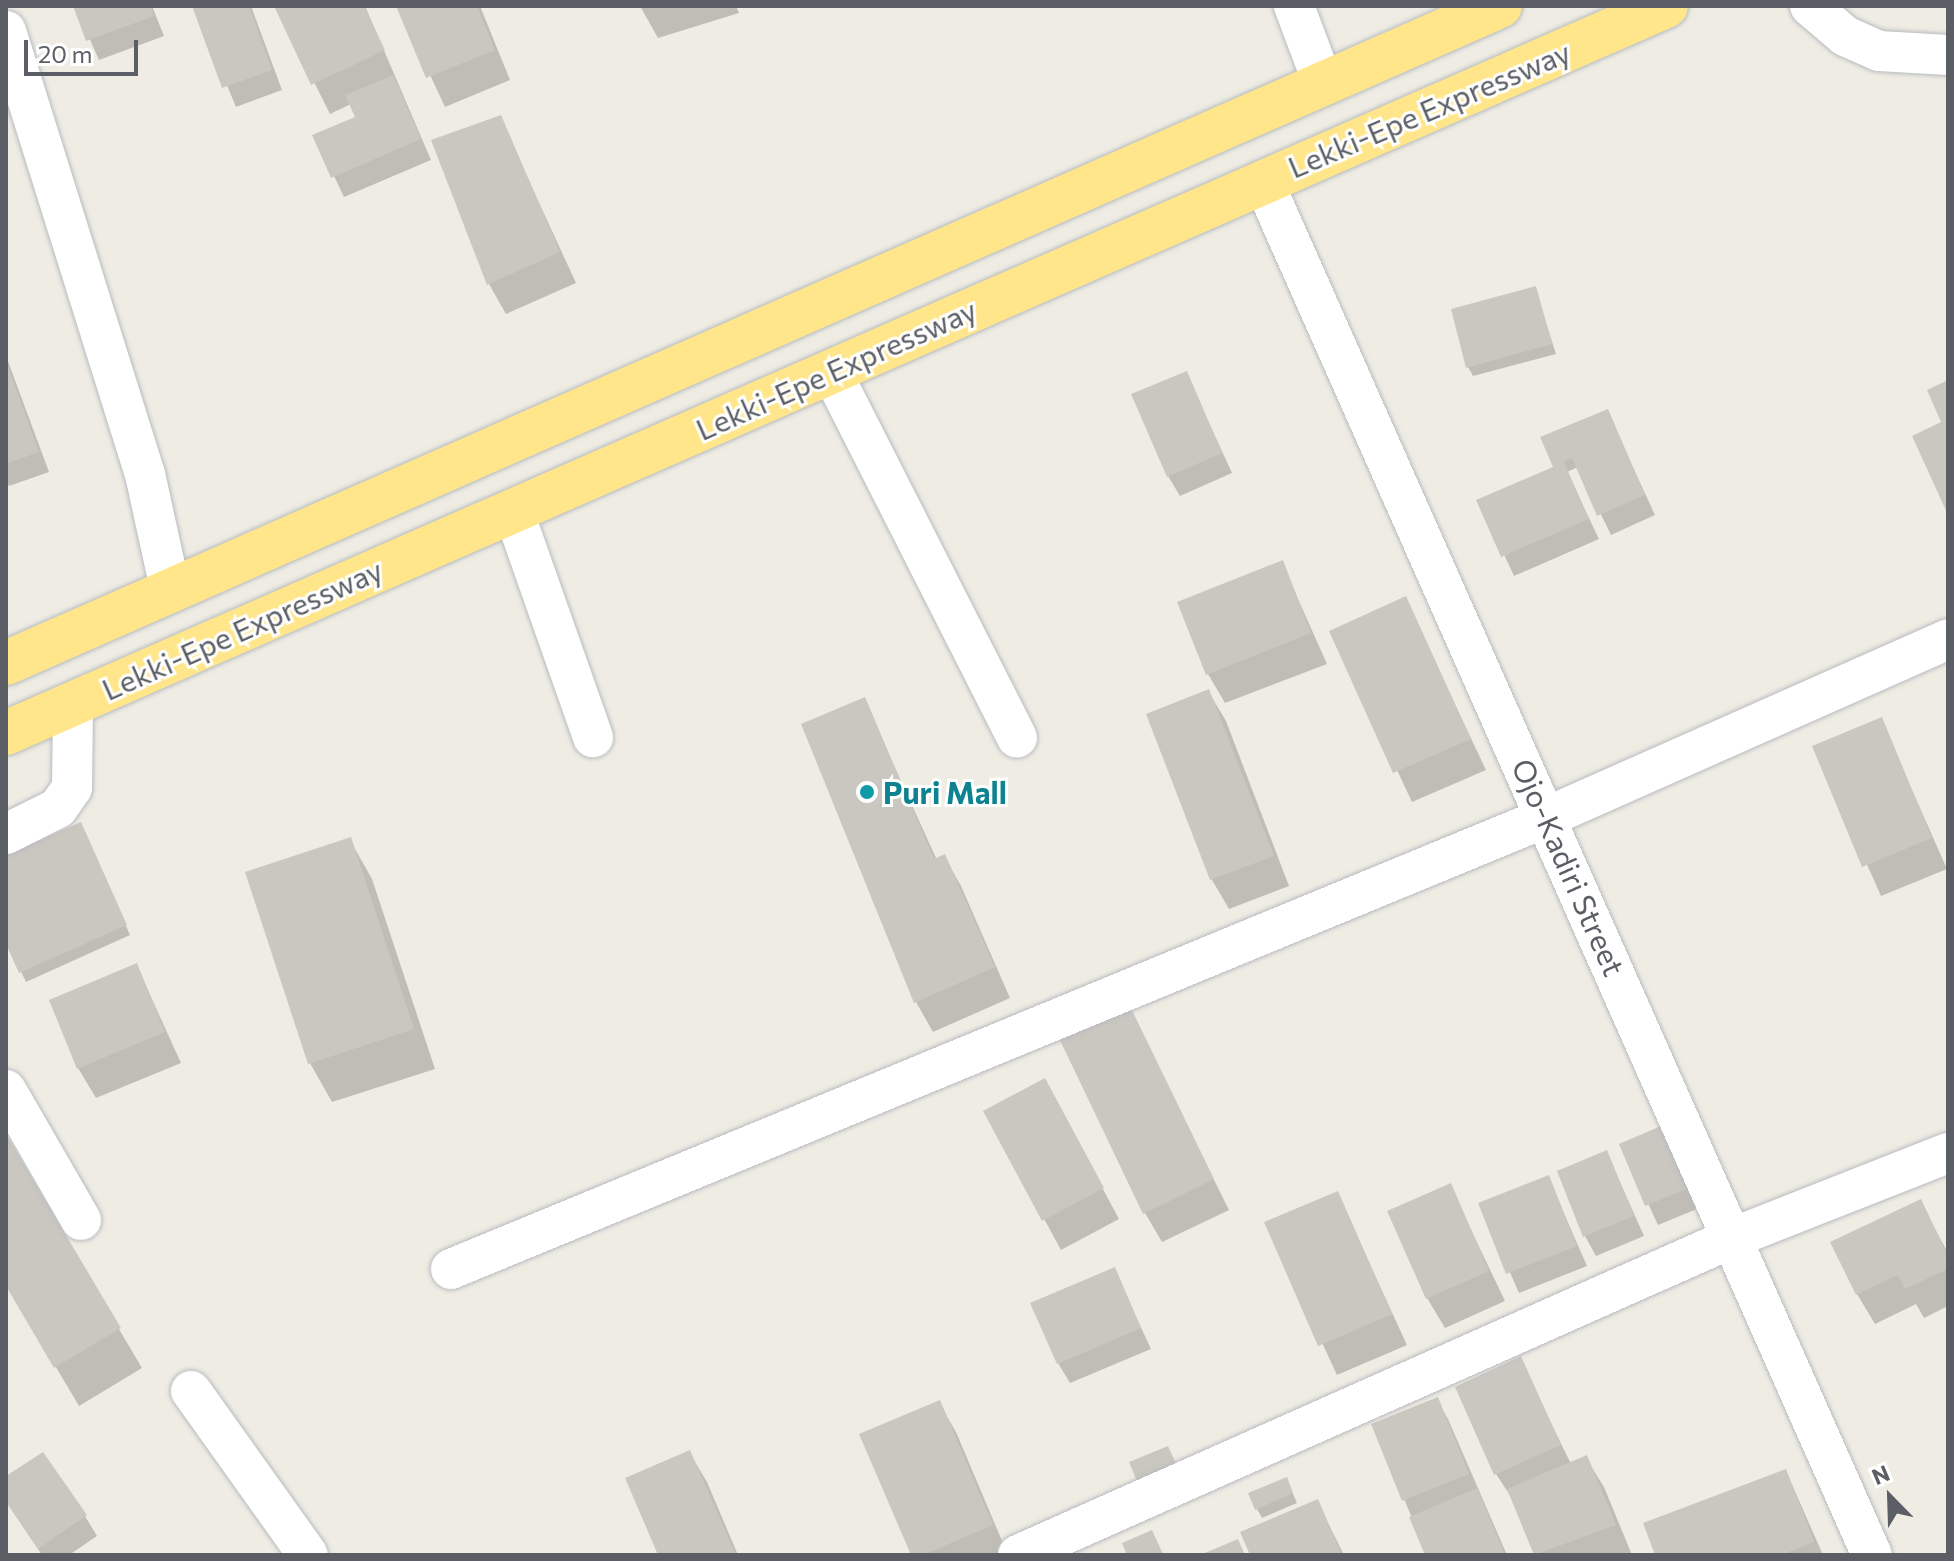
<!DOCTYPE html>
<html>
<head>
<meta charset="utf-8">
<style>
  body { margin:0 }
  #map { position:relative; width:1954px; height:1561px; overflow:hidden; background:#efede3; font-family:Commissioner,sans-serif }
  div>[style] { position:absolute }
  .shadow>* { inset:0; background:#0003 }
  .building>* { inset:0; background:#cac7c0 }
  .roads { filter:drop-shadow(0 0 2px #b8bbc1) drop-shadow(0 0 2px #b8bbc1) }
  .minor>* { height:40px; margin:-20px; padding:0 20px; transform-origin:20px; border-radius:20px; background:#fff }
  .highway>* { height:44px; margin:-22px; padding:0 22px; transform-origin:22px; border-radius:22px; background:#ffe68b }
  .dots>* { width:22px; height:22px; translate:-50% -50%; box-sizing:border-box; border:4px solid #fff; border-radius:50% }
  span { translate:-50% -50%; white-space:nowrap; text-align:center; line-height:1.15; -webkit-text-stroke:6px #fff; paint-order:stroke }
  .street-label { font-size:30px; color:#5b5f65 }
  .culture-label { font-size:30px; color:#0d838f; font-weight:700 }
  .left { translate:0 -50%; text-align:left }
  .frame { position:absolute; inset:0; border:8px solid #5b5f65; pointer-events:none }
  .north { position:absolute; left:1850px; top:1457px; width:80px; height:80px; -webkit-text-stroke:6px #fff; paint-order:stroke; rotate:337deg; font-size:22px; font-weight:700; line-height:32px; text-align:center; color:#5b5f65 }
  .north::after { content:''; display:block; margin:auto; width:28px; height:36px; background:#5b5f65; clip-path:polygon(50% 0,100% 100%,50% 72%,0 100%) }
  .scale { position:absolute; left:24px; top:40px; width:114px; height:36px; box-sizing:border-box; border:4px solid #5b5f65; border-top:0; padding-left:10px; font-size:24px; line-height:28px; white-space:nowrap; color:#5b5f65; -webkit-text-stroke:6px #fff; paint-order:stroke }
</style>
</head>
<body>
<div id="map">
  <div class="shadow">
    <div style="clip-path:polygon(75px 6px,152px 6px,164px 36px,99px 60px)"></div>
    <div style="clip-path:polygon(194px 6px,251px 6px,282px 90px,236px 107px)"></div>
    <div style="clip-path:polygon(276px 6px,365px 6px,431px 160px,344px 197px,315px 136px,358px 118px,351px 104px,330px 114px)"></div>
    <div style="clip-path:polygon(398px 6px,480px 6px,510px 80px,445px 107px)"></div>
    <div style="clip-path:polygon(640px 6px,736px 6px,739px 13px,658px 38px)"></div>
    <div style="clip-path:polygon(500px 118px,576px 283px,506px 314px,489px 284px)"></div>
    <div style="clip-path:polygon(1535px 288px,1556px 354px,1473px 376px,1468px 367px)"></div>
    <div style="clip-path:polygon(6px 356px,49px 472px,9px 486px,6px 480px)"></div>
    <div style="clip-path:polygon(1186px 373px,1232px 473px,1180px 496px,1168px 476px)"></div>
    <div style="clip-path:polygon(1607px 411px,1655px 515px,1611px 535px,1578px 467px,1567px 472px,1599px 539px,1514px 576px,1479px 501px,1555px 468px)"></div>
    <div style="clip-path:polygon(1282px 563px,1327px 664px,1225px 703px,1208px 674px)"></div>
    <div style="clip-path:polygon(1405px 599px,1486px 770px,1412px 802px,1332px 632px)"></div>
    <div style="clip-path:polygon(1208px 691px,1226px 721px,1289px 886px,1229px 909px,1212px 880px,1148px 715px)"></div>
    <div style="clip-path:polygon(864px 700px,937px 860px,944px 856px,961px 886px,1010px 998px,933px 1032px,916px 1002px)"></div>
    <div style="clip-path:polygon(1881px 720px,1947px 869px,1881px 896px,1815px 748px)"></div>
    <div style="clip-path:polygon(85px 833px,130px 935px,26px 982px,6px 940px,6px 857px)"></div>
    <div style="clip-path:polygon(350px 840px,372px 879px,435px 1069px,332px 1102px,310px 1063px)"></div>
    <div style="clip-path:polygon(137px 966px,181px 1063px,96px 1098px,78px 1068px)"></div>
    <div style="clip-path:polygon(1127px 1005px,1229px 1210px,1162px 1242px,1145px 1213px)"></div>
    <div style="clip-path:polygon(1061px 1111px,1119px 1219px,1061px 1250px,986px 1112px)"></div>
    <div style="clip-path:polygon(6px 1138px,142px 1368px,79px 1406px,6px 1283px)"></div>
    <div style="clip-path:polygon(1621px 1145px,1672px 1148px,1697px 1209px,1658px 1225px)"></div>
    <div style="clip-path:polygon(1607px 1153px,1644px 1236px,1596px 1256px,1585px 1236px)"></div>
    <div style="clip-path:polygon(1548px 1177px,1587px 1266px,1519px 1293px,1480px 1204px)"></div>
    <div style="clip-path:polygon(1450px 1186px,1505px 1301px,1445px 1328px,1427px 1298px)"></div>
    <div style="clip-path:polygon(1337px 1193px,1407px 1345px,1337px 1375px,1267px 1224px)"></div>
    <div style="clip-path:polygon(1920px 1201px,1948px 1253px,1948px 1306px,1924px 1318px,1916px 1304px,1875px 1324px,1857px 1294px)"></div>
    <div style="clip-path:polygon(1114px 1269px,1151px 1349px,1070px 1383px,1058px 1363px)"></div>
    <div style="clip-path:polygon(1520px 1359px,1571px 1464px,1586px 1458px,1604px 1487px,1632px 1555px,1536px 1555px,1515px 1503px,1496px 1474px)"></div>
    <div style="clip-path:polygon(1437px 1400px,1448px 1419px,1507px 1555px,1427px 1555px,1374px 1425px)"></div>
    <div style="clip-path:polygon(939px 1403px,956px 1432px,1008px 1555px,913px 1555px)"></div>
    <div style="clip-path:polygon(689px 1452px,707px 1482px,738px 1555px,660px 1555px)"></div>
    <div style="clip-path:polygon(1786px 1471px,1823px 1555px,1657px 1555px)"></div>
    <div style="clip-path:polygon(6px 1479px,85px 1516px,97px 1536px,69px 1555px,42px 1555px,6px 1501px)"></div>
    <div style="clip-path:polygon(1291px 1489px,1297px 1503px,1262px 1518px,1257px 1509px)"></div>
    <div style="clip-path:polygon(1317px 1501px,1344px 1555px,1253px 1555px)"></div>
  </div>
  <div class="building">
    <div style="clip-path:polygon(73px 6px,150px 6px,154px 16px,86px 41px)"></div>
    <div style="clip-path:polygon(192px 6px,249px 6px,272px 70px,222px 88px)"></div>
    <div style="clip-path:polygon(274px 6px,364px 6px,385px 50px,311px 85px)"></div>
    <div style="clip-path:polygon(396px 6px,477px 6px,495px 50px,426px 78px)"></div>
    <div style="clip-path:polygon(393px 75px,421px 139px,331px 178px,312px 135px,355px 117px,345px 95px)"></div>
    <div style="clip-path:polygon(501px 115px,560px 252px,487px 285px,431px 140px)"></div>
    <div style="clip-path:polygon(1536px 286px,1552px 344px,1466px 368px,1451px 309px)"></div>
    <div style="clip-path:polygon(6px 361px,39px 452px,6px 464px)"></div>
    <div style="clip-path:polygon(1187px 371px,1222px 453px,1167px 477px,1131px 394px)"></div>
    <div style="clip-path:polygon(1948px 380px,1948px 515px,1912px 436px,1941px 422px,1927px 390px)"></div>
    <div style="clip-path:polygon(1608px 409px,1645px 495px,1597px 516px,1572px 458px,1564px 462px,1589px 519px,1501px 557px,1476px 500px,1553px 467px,1540px 437px)"></div>
    <div style="clip-path:polygon(1283px 560px,1311px 633px,1206px 675px,1177px 602px)"></div>
    <div style="clip-path:polygon(1406px 596px,1471px 739px,1393px 773px,1329px 631px)"></div>
    <div style="clip-path:polygon(1209px 689px,1274px 856px,1210px 880px,1146px 714px)"></div>
    <div style="clip-path:polygon(865px 697px,934px 859px,945px 854px,995px 967px,914px 1003px,801px 724px)"></div>
    <div style="clip-path:polygon(1882px 717px,1932px 838px,1862px 867px,1812px 746px)"></div>
    <div style="clip-path:polygon(81px 822px,127px 925px,19px 973px,6px 944px,6px 855px)"></div>
    <div style="clip-path:polygon(351px 837px,414px 1029px,308px 1064px,245px 872px)"></div>
    <div style="clip-path:polygon(137px 963px,165px 1032px,77px 1069px,49px 1000px)"></div>
    <div style="clip-path:polygon(1128px 1002px,1214px 1179px,1143px 1214px,1058px 1036px)"></div>
    <div style="clip-path:polygon(1045px 1078px,1104px 1188px,1042px 1221px,983px 1111px)"></div>
    <div style="clip-path:polygon(1661px 1126px,1687px 1189px,1645px 1206px,1619px 1144px)"></div>
    <div style="clip-path:polygon(6px 1134px,121px 1328px,54px 1368px,6px 1286px)"></div>
    <div style="clip-path:polygon(1607px 1150px,1634px 1216px,1583px 1237px,1557px 1171px)"></div>
    <div style="clip-path:polygon(1549px 1175px,1577px 1246px,1506px 1274px,1478px 1203px)"></div>
    <div style="clip-path:polygon(1451px 1183px,1489px 1271px,1426px 1299px,1387px 1211px)"></div>
    <div style="clip-path:polygon(1338px 1191px,1392px 1314px,1318px 1346px,1264px 1222px)"></div>
    <div style="clip-path:polygon(1921px 1199px,1948px 1256px,1948px 1269px,1905px 1289px,1898px 1275px,1856px 1295px,1830px 1242px)"></div>
    <div style="clip-path:polygon(1115px 1267px,1141px 1328px,1057px 1364px,1030px 1303px)"></div>
    <div style="clip-path:polygon(1521px 1356px,1561px 1445px,1494px 1475px,1455px 1387px)"></div>
    <div style="clip-path:polygon(1438px 1397px,1469px 1474px,1402px 1501px,1371px 1424px)"></div>
    <div style="clip-path:polygon(940px 1400px,993px 1525px,923px 1555px,911px 1555px,859px 1434px)"></div>
    <div style="clip-path:polygon(1168px 1446px,1178px 1468px,1139px 1486px,1129px 1462px)"></div>
    <div style="clip-path:polygon(690px 1450px,736px 1555px,658px 1555px,625px 1478px)"></div>
    <div style="clip-path:polygon(43px 1452px,87px 1515px,38px 1549px,6px 1502px,6px 1476px)"></div>
    <div style="clip-path:polygon(1587px 1455px,1616px 1525px,1534px 1555px,1507px 1489px)"></div>
    <div style="clip-path:polygon(1786px 1469px,1814px 1542px,1781px 1555px,1655px 1555px,1643px 1523px)"></div>
    <div style="clip-path:polygon(1287px 1477px,1293px 1493px,1255px 1510px,1248px 1493px)"></div>
    <div style="clip-path:polygon(1477px 1488px,1505px 1555px,1425px 1555px,1409px 1517px)"></div>
    <div style="clip-path:polygon(1318px 1499px,1342px 1555px,1250px 1555px,1240px 1532px)"></div>
    <div style="clip-path:polygon(1152px 1530px,1163px 1554px,1127px 1555px,1122px 1543px)"></div>
    <div style="clip-path:polygon(1238px 1539px,1245px 1555px,1200px 1555px)"></div>
  </div>
  <div class="roads">
    <div class="minor">
      <div style="left:1294px;top:6px;width:82px;rotate:69.4deg"></div>
      <div style="left:1810px;top:6px;width:46px;rotate:40.6deg"></div>
      <div style="left:1845px;top:36px;width:37px;rotate:24deg"></div>
      <div style="left:1879px;top:51px;width:69px;rotate:3.3deg"></div>
      <div style="left:6px;top:31px;width:464px;rotate:72.6deg"></div>
      <div style="left:145px;top:474px;width:118px;rotate:77.7deg"></div>
      <div style="left:1263px;top:181px;width:1503px;rotate:66.1deg"></div>
      <div style="left:831px;top:371px;width:411px;rotate:63.1deg"></div>
      <div style="left:513px;top:510px;width:241px;rotate:70.6deg"></div>
      <div style="left:6px;top:834px;width:58px;rotate:-26.6deg"></div>
      <div style="left:58px;top:808px;width:24px;rotate:-55deg"></div>
      <div style="left:72px;top:788px;width:85px;rotate:-89.3deg"></div>
      <div style="left:6px;top:1090px;width:150px;rotate:60deg"></div>
      <div style="left:451px;top:1269px;width:1186px;rotate:-22.41deg"></div>
      <div style="left:1547px;top:817px;width:439px;rotate:-23.9deg"></div>
      <div style="left:191px;top:1391px;width:201px;rotate:54.5deg"></div>
      <div style="left:1018px;top:1555px;width:781px;rotate:-23.94deg"></div>
      <div style="left:1732px;top:1238px;width:232px;rotate:-21.5deg"></div>
    </div>
    <div class="highway">
      <div style="left:6px;top:663px;width:1632px;rotate:-23.74deg"></div>
      <div style="left:6px;top:733px;width:1812px;rotate:-23.65deg"></div>
    </div>
  </div>
  <div class="dots">
    <div style="left:867px;top:792px;background:#0f9aa8"></div>
  </div>
  <div class="street-label">
    <span style="left:1429px;top:109px;rotate:-23deg">Lekki-Epe Expressway</span>
    <span style="left:836px;top:369px;rotate:-24deg">Lekki-Epe Expressway</span>
    <span style="left:242px;top:629px;rotate:-24deg">Lekki-Epe Expressway</span>
    <span style="left:1569px;top:867px;rotate:66deg">Ojo-Kadiri Street</span>
  </div>
  <div class="culture-label">
    <span class="left" style="left:883px;top:792px">Puri Mall</span>
  </div>
  <div class="frame"></div>
  <div class="north">N</div>
  <div class="scale">20 m</div>
</div>
</body>
</html>
